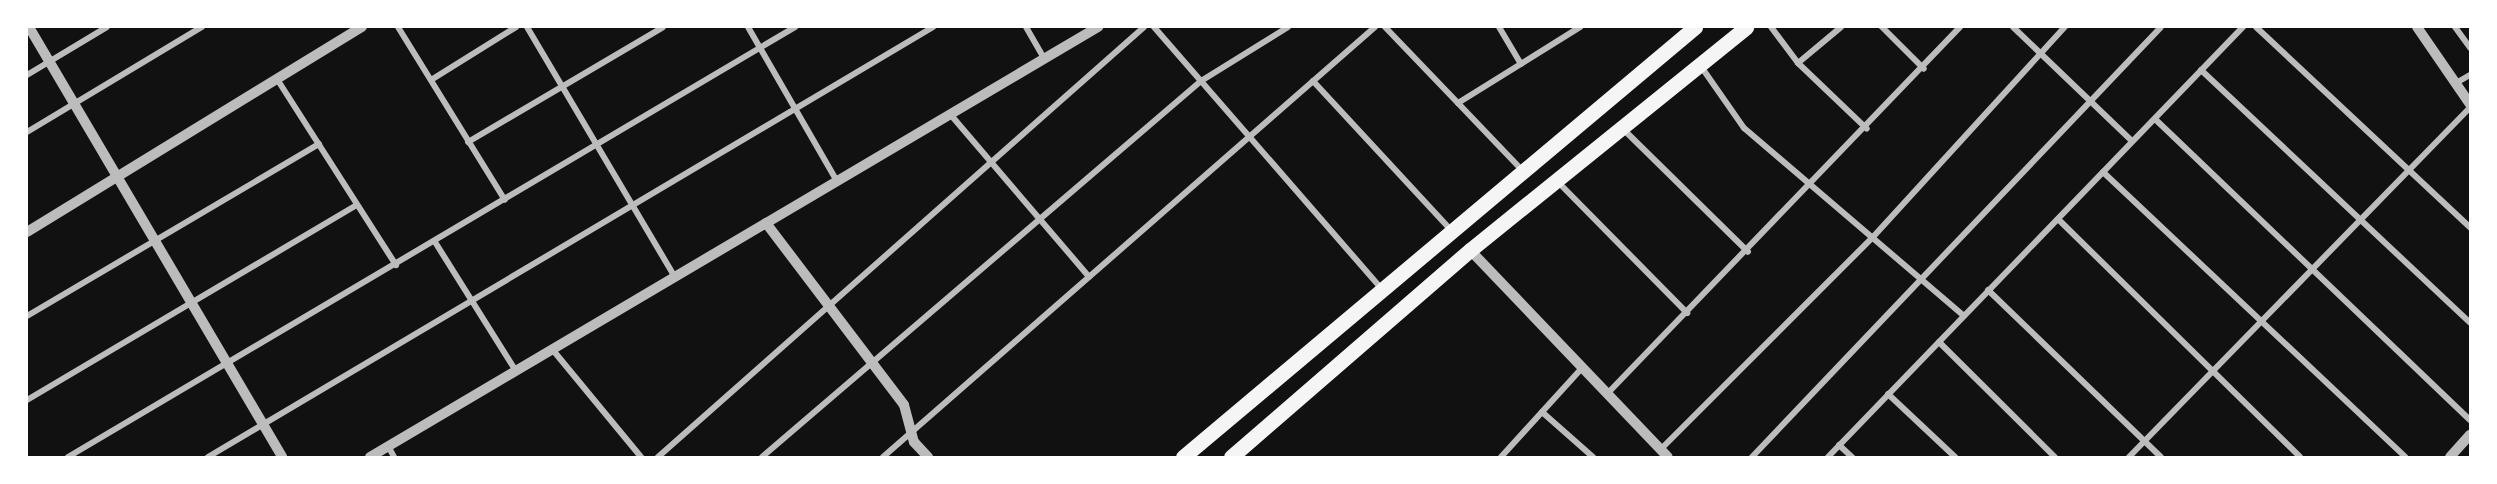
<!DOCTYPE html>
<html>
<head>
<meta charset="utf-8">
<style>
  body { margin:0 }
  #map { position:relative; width:2497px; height:484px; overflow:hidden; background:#111; font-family:Lato,sans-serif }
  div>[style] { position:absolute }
  .minor>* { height:6px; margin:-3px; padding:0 3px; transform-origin:3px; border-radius:3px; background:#bcbcbc }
  .tertiary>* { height:10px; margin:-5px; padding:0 5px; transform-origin:5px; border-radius:5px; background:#bcbcbc }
  .primary>* { height:15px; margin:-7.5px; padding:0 7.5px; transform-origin:7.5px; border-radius:7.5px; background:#f5f5f5 }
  span { translate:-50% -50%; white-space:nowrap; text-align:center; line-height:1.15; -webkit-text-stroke:5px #fff; paint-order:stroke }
  .frame { position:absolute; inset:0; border:28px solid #fff; pointer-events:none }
</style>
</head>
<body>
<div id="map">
  <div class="minor">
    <div style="left:398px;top:27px;width:203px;rotate:58.3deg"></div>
    <div style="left:527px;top:27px;width:291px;rotate:59.4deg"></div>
    <div style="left:748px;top:27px;width:178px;rotate:60deg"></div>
    <div style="left:1026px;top:27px;width:36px;rotate:60deg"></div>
    <div style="left:1154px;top:27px;width:346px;rotate:49deg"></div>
    <div style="left:1385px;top:27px;width:105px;rotate:46.2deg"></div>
    <div style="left:1499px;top:27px;width:43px;rotate:59.3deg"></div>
    <div style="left:1771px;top:27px;width:45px;rotate:53.1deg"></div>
    <div style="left:1798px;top:63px;width:95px;rotate:43.7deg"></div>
    <div style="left:1882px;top:27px;width:59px;rotate:45deg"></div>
    <div style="left:2013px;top:27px;width:165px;rotate:43.8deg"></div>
    <div style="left:2256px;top:27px;width:293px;rotate:43.1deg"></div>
    <div style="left:2455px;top:27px;width:26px;rotate:54deg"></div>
    <div style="left:1798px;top:63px;width:56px;rotate:-39.9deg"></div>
    <div style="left:1700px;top:65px;width:77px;rotate:55.1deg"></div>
    <div style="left:1744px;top:128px;width:289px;rotate:40.5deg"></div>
    <div style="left:2201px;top:70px;width:369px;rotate:43.2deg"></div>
    <div style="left:27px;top:75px;width:93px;rotate:-31deg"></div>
    <div style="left:277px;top:79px;width:221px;rotate:57.4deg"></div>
    <div style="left:431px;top:80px;width:100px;rotate:-31.9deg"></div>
    <div style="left:1313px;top:81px;width:202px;rotate:47.2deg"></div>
    <div style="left:2456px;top:83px;width:16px;rotate:-30deg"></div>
    <div style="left:950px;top:114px;width:214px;rotate:49.5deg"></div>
    <div style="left:2155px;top:119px;width:436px;rotate:43.7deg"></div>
    <div style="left:1621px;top:127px;width:178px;rotate:44.5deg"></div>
    <div style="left:27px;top:132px;width:204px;rotate:-31deg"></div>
    <div style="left:468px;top:142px;width:226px;rotate:-30.5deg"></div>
    <div style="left:1521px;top:169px;width:91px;rotate:-133.7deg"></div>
    <div style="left:1458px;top:103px;width:144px;rotate:-31.9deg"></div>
    <div style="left:2103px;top:172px;width:415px;rotate:43.3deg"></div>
    <div style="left:1556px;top:180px;width:187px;rotate:45.4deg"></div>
    <div style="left:2058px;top:219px;width:339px;rotate:44.5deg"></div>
    <div style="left:435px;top:242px;width:152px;rotate:57.9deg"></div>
    <div style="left:1988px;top:290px;width:240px;rotate:44deg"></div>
    <div style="left:27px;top:316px;width:339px;rotate:-30.5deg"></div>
    <div style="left:1939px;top:342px;width:163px;rotate:44.8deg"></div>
    <div style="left:552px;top:349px;width:140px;rotate:50.5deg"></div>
    <div style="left:1607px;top:394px;width:509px;rotate:-46.11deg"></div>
    <div style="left:1888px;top:394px;width:92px;rotate:43.2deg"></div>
    <div style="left:27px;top:400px;width:383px;rotate:-30.6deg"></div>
    <div style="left:1542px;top:412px;width:68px;rotate:41.4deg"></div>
    <div style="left:1839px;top:445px;width:18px;rotate:43deg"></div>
    <div style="left:388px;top:446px;width:13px;rotate:61deg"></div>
    <div style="left:1660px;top:450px;width:301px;rotate:-45deg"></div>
    <div style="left:1873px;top:237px;width:285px;rotate:-47.6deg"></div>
    <div style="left:68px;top:457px;width:845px;rotate:-30.6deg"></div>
    <div style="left:208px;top:457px;width:843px;rotate:-30.67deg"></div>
    <div style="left:658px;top:457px;width:649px;rotate:-41.5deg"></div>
    <div style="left:762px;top:457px;width:578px;rotate:-40.58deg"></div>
    <div style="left:1201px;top:81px;width:102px;rotate:-31.8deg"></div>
    <div style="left:883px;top:457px;width:653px;rotate:-41.15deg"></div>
    <div style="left:1501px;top:457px;width:120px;rotate:-47.7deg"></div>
    <div style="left:1752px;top:457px;width:593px;rotate:-46.43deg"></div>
    <div style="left:1828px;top:457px;width:598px;rotate:-46.02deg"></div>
    <div style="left:2129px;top:457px;width:488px;rotate:-45.7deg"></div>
  </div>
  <div class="tertiary">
    <div style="left:29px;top:27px;width:499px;rotate:59.5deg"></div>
    <div style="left:2417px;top:27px;width:93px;rotate:55.5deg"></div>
    <div style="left:766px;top:223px;width:228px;rotate:52.8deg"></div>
    <div style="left:904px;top:405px;width:38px;rotate:75deg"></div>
    <div style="left:914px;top:442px;width:21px;rotate:47deg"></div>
    <div style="left:27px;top:232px;width:393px;rotate:-31.5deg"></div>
    <div style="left:1470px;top:250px;width:286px;rotate:46.3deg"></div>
    <div style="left:370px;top:457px;width:846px;rotate:-30.57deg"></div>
    <div style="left:2450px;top:457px;width:30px;rotate:-48deg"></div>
  </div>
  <div class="primary">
    <div style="left:1183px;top:457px;width:669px;rotate:-40.03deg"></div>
    <div style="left:1231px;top:457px;width:316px;rotate:-40.9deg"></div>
    <div style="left:1470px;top:250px;width:355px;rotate:-38.9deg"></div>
  </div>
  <div class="frame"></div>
</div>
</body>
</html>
